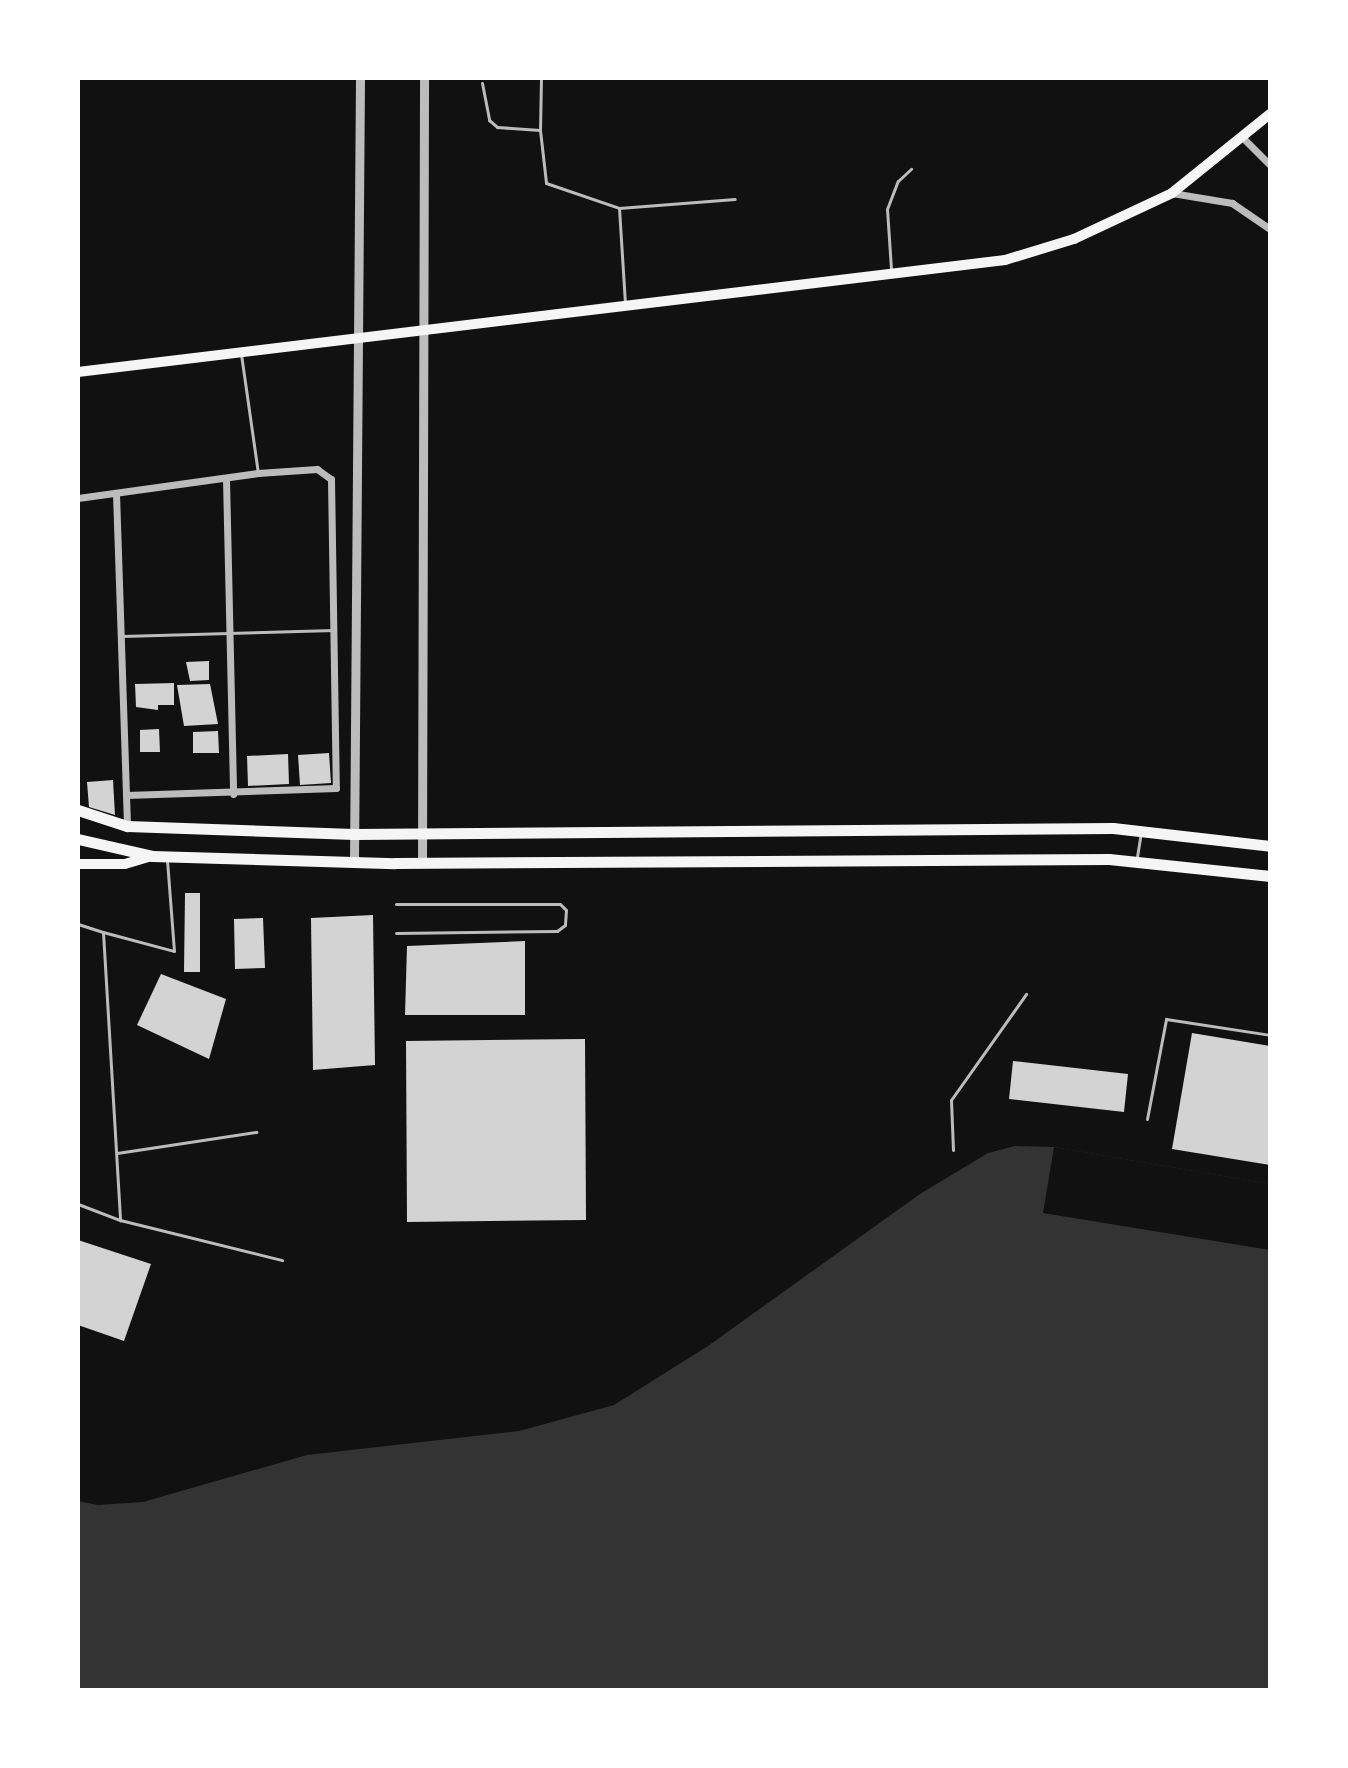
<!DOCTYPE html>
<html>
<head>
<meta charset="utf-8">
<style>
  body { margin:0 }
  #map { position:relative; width:1348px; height:1768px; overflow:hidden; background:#111; font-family:"Varela Round",sans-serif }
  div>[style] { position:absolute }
  .water>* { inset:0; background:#333 }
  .pier>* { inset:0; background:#111 }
  .building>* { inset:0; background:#d3d3d3 }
  .service>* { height:3px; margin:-1.5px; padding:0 1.5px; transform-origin:1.5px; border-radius:1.5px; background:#bcbcbc }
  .minor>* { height:7px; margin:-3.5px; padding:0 3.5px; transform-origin:3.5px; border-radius:3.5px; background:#bcbcbc }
  .tertiary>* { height:9px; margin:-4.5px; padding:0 4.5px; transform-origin:4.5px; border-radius:4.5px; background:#bcbcbc }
  .secondary>* { height:10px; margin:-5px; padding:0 5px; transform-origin:5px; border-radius:5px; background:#f5f5f5 }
  .primary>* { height:11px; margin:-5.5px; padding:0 5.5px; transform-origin:5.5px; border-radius:5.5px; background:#f5f5f5 }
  span { translate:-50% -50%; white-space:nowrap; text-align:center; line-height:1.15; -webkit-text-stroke:6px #fff; paint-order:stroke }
  .frame { position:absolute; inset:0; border:80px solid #fff; pointer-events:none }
</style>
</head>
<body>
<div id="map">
  <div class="water">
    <div style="clip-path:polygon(1015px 1146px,1054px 1147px,1270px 1184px,1270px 1690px,78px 1690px,78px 1501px,98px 1505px,143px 1502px,307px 1455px,519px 1431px,614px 1405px,708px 1346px,920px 1194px,988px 1153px)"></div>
  </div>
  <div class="pier">
    <div style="clip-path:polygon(1054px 1147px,1270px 1184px,1270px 1250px,1043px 1213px)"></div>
  </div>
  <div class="building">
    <div style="clip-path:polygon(209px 661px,209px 680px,190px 681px,186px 662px)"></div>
    <div style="clip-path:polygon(174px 683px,174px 705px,158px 705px,158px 710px,136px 707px,135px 684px)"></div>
    <div style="clip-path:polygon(210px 684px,218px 724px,184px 726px,177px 685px)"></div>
    <div style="clip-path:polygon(159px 729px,160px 752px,140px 752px,140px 730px)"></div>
    <div style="clip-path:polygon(218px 731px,219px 753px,193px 753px,193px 732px)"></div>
    <div style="clip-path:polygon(329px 753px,331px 783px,300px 785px,298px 755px)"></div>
    <div style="clip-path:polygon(288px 754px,289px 784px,248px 786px,247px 756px)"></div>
    <div style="clip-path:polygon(113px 780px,115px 815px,89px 807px,87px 782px)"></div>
    <div style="clip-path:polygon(185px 893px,200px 893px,200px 972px,184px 972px)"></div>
    <div style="clip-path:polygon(373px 915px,375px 1065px,313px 1070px,311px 918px)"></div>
    <div style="clip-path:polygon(263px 918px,265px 968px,235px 969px,234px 919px)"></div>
    <div style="clip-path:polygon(525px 941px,525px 1015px,405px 1015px,407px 946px)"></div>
    <div style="clip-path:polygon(161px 974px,226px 999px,209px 1059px,137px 1025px)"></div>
    <div style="clip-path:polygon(1192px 1033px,1270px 1046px,1270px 1165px,1172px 1149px)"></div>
    <div style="clip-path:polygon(585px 1039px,586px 1220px,407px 1222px,406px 1041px)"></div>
    <div style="clip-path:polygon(1013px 1061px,1128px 1074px,1124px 1112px,1009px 1099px)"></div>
    <div style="clip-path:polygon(78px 1240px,151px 1264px,124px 1341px,78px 1325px)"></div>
  </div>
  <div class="service">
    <div style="left:482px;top:83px;width:38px;rotate:79deg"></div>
    <div style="left:489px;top:120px;width:11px;rotate:41deg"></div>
    <div style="left:497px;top:127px;width:43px;rotate:4deg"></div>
    <div style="left:540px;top:130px;width:53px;rotate:83.5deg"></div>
    <div style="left:546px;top:183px;width:77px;rotate:18.9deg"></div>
    <div style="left:619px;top:208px;width:96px;rotate:86.4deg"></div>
    <div style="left:540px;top:130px;width:52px;rotate:-88.9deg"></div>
    <div style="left:619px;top:208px;width:116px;rotate:-4.4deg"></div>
    <div style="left:891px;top:269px;width:60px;rotate:-93.8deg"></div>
    <div style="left:887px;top:209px;width:30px;rotate:-69deg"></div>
    <div style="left:898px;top:181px;width:18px;rotate:-43deg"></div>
    <div style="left:241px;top:354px;width:120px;rotate:81.9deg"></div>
    <div style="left:122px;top:636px;width:212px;rotate:-1.6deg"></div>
    <div style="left:1137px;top:857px;width:24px;rotate:-81deg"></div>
    <div style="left:396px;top:904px;width:164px"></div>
    <div style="left:560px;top:904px;width:8px;rotate:45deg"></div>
    <div style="left:566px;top:910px;width:15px;rotate:94deg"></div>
    <div style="left:565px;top:925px;width:10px;rotate:143deg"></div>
    <div style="left:557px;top:931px;width:161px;rotate:179.3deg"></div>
    <div style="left:78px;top:924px;width:26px;rotate:18deg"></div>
    <div style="left:103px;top:932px;width:289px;rotate:86.6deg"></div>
    <div style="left:103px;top:932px;width:73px;rotate:15deg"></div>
    <div style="left:174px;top:951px;width:90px;rotate:-94.4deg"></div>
    <div style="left:1147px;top:1119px;width:102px;rotate:-79.2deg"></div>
    <div style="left:1166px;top:1019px;width:105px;rotate:8.7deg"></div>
    <div style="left:953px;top:1150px;width:50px;rotate:-92.3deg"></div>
    <div style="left:951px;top:1100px;width:130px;rotate:-54.7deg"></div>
    <div style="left:117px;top:1153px;width:141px;rotate:-8.6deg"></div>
    <div style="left:78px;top:1204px;width:45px;rotate:20.9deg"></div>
    <div style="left:120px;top:1220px;width:167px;rotate:13.9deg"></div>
  </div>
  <div class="minor">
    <div style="left:1242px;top:137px;width:40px;rotate:45deg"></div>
    <div style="left:1172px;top:193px;width:61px;rotate:9.5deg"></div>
    <div style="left:1232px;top:203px;width:46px;rotate:34.4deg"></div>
    <div style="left:226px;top:479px;width:315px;rotate:88.7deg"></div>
    <div style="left:116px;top:493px;width:333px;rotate:88.1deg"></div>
    <div style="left:78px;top:498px;width:182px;rotate:-7.9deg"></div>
    <div style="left:258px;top:473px;width:59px;rotate:-3.9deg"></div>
    <div style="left:317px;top:469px;width:17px;rotate:36deg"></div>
    <div style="left:331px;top:479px;width:309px;rotate:89.1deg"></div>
    <div style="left:336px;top:788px;width:210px;rotate:178.1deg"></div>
  </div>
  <div class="tertiary">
    <div style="left:354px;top:861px;width:783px;rotate:-89.56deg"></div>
    <div style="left:422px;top:862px;width:784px;rotate:-89.85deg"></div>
  </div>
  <div class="secondary">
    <div style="left:78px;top:372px;width:934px;rotate:-6.89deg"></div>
    <div style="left:1005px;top:260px;width:72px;rotate:-16.9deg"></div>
    <div style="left:1074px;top:239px;width:108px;rotate:-25.1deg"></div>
    <div style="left:1172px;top:193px;width:126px;rotate:-38.9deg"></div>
    <div style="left:78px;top:864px;width:47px"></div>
    <div style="left:125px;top:864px;width:27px;rotate:-17deg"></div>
  </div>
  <div class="primary">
    <div style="left:78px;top:810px;width:52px;rotate:18.1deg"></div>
    <div style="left:127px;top:826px;width:227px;rotate:2deg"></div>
    <div style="left:354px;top:834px;width:759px;rotate:-0.45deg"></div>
    <div style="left:1113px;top:828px;width:158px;rotate:6.5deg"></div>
    <div style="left:78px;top:839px;width:76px;rotate:12.9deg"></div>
    <div style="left:152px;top:856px;width:243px;rotate:1.7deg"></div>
    <div style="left:395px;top:863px;width:714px;rotate:-0.32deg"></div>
    <div style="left:1109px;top:859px;width:162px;rotate:6deg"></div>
  </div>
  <div class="frame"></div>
</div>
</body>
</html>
